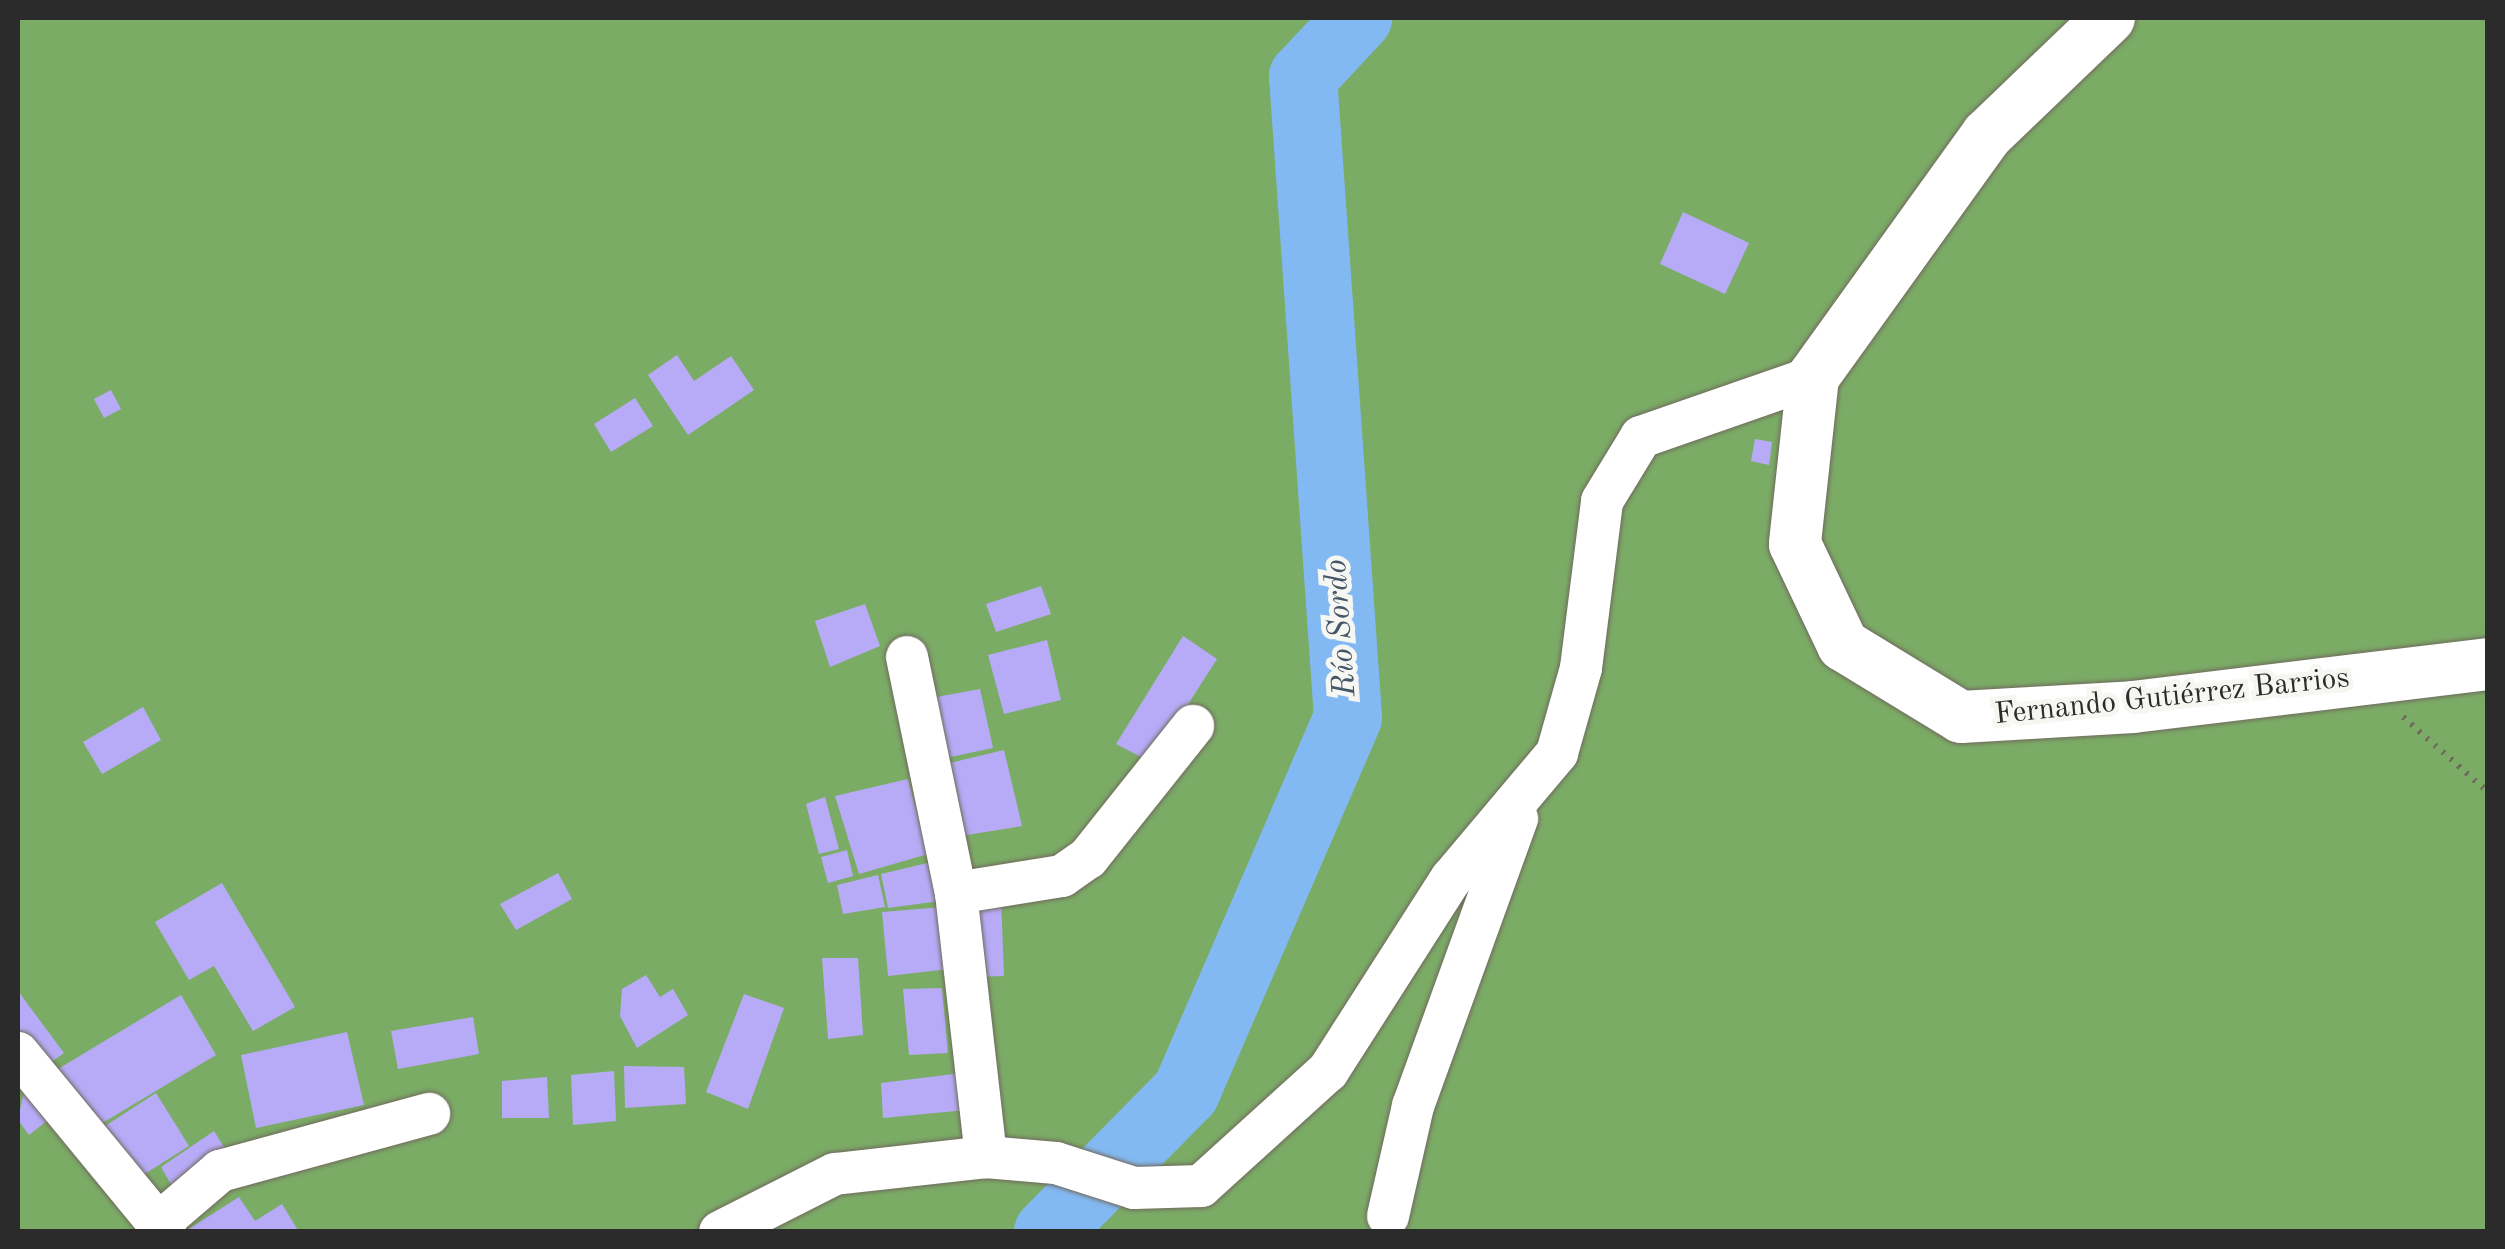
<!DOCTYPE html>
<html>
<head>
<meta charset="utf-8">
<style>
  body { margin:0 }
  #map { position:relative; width:2505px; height:1249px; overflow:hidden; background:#f3dbbe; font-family:"Old Standard TT",serif }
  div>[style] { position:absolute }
  .forest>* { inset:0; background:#7bac66 }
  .river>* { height:68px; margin:-34px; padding:0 34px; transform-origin:34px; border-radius:34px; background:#83b9f2 }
  .building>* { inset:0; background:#b7abf7 }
  .path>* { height:6px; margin-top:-3px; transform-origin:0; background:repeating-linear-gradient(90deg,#71695e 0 2.5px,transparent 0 10.5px) }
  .roads { filter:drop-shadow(0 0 2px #71695e) drop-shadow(0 0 2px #71695e) }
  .minor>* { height:42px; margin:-21px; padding:0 21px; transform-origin:21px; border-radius:21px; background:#fff }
  .major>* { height:52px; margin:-26px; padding:0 26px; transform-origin:26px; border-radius:26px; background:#fff }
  span { translate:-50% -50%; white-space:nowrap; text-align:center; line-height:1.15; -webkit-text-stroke:10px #f6f6f2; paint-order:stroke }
  .street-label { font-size:30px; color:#2b2b2b }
  .water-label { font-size:32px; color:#455667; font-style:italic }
  .frame { position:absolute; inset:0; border:20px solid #2b2b2b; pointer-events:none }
</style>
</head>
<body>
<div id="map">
  <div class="forest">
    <div style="clip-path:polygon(18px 18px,2487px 18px,2487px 1231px,18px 1231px)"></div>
  </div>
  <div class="river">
    <div style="left:1048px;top:1232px;width:197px;rotate:-45.4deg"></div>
    <div style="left:1186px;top:1092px;width:408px;rotate:-66.6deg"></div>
    <div style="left:1348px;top:717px;width:642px;rotate:-94.02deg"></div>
    <div style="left:1303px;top:77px;width:81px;rotate:-47deg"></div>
  </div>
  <div class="building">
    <div style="clip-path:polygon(1683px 212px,1749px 243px,1725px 294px,1660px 264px)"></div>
    <div style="clip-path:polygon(677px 355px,694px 381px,731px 356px,754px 390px,688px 435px,648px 375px)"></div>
    <div style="clip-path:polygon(111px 390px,121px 409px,104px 418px,94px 399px)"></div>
    <div style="clip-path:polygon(635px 398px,653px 426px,611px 452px,594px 424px)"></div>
    <div style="clip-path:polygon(1755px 439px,1772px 442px,1769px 465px,1751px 461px)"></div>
    <div style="clip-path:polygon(1041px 586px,1051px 614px,996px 632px,986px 604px)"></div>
    <div style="clip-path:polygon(865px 604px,880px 646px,830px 667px,815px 621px)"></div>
    <div style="clip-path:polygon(1183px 636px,1217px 659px,1151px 762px,1116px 744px)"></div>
    <div style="clip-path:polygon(1047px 640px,1061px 700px,1004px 714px,988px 655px)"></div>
    <div style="clip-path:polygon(980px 689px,993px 748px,932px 761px,920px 700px)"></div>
    <div style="clip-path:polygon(143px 707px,161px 740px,102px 774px,83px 742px)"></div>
    <div style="clip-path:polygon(1004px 750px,1022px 826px,948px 838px,933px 767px)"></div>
    <div style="clip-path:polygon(908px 779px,928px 854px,859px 874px,835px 796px)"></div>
    <div style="clip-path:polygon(825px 797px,839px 849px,819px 854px,806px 804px)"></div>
    <div style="clip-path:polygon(847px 850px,853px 876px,828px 883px,821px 857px)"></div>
    <div style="clip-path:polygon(932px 862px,940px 901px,888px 908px,881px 874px)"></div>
    <div style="clip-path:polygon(558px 873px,572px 899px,516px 930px,500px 904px)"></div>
    <div style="clip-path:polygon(878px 875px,885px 907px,843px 914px,837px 885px)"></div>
    <div style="clip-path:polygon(222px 883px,295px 1007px,253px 1031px,214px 966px,189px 980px,155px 922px)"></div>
    <div style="clip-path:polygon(1001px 900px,1004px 976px,971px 977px,963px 902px)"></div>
    <div style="clip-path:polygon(943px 907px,949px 969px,888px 976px,882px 912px)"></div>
    <div style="clip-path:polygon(822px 958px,858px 958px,863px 1035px,828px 1039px)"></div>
    <div style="clip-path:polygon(646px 975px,660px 997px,673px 989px,688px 1015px,637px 1048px,620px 1016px,622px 989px)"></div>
    <div style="clip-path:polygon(942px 988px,948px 1053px,909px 1055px,903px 989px)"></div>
    <div style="clip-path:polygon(18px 991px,64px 1053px,40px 1070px,18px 1040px)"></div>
    <div style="clip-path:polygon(744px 994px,784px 1008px,748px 1109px,706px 1092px)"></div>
    <div style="clip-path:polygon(181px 995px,216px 1055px,89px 1131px,53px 1072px)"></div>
    <div style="clip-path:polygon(473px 1017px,479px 1054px,398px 1069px,391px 1031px)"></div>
    <div style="clip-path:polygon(347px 1032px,364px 1105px,256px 1128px,241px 1055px)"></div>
    <div style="clip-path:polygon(624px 1066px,684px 1067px,686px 1104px,625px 1108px)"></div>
    <div style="clip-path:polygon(614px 1071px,616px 1121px,573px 1125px,571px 1075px)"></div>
    <div style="clip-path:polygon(962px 1073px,966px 1110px,883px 1118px,881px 1083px)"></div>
    <div style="clip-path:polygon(547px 1077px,549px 1118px,502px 1118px,502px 1081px)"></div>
    <div style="clip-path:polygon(24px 1091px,48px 1120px,29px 1135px,18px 1120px)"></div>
    <div style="clip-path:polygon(156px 1093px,189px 1146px,135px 1180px,102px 1128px)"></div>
    <div style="clip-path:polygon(214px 1131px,227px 1152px,172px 1186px,161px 1167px)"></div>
    <div style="clip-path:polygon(239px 1197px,255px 1221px,282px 1204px,299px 1232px,184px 1232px)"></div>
  </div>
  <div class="path">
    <div style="left:2403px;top:717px;width:113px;rotate:41.4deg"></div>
  </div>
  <div class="roads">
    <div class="minor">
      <div style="left:907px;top:657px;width:241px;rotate:78.3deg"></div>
      <div style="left:956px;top:893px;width:266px;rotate:83.5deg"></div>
      <div style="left:956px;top:893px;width:107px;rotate:-9.1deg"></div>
      <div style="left:1062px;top:876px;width:32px;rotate:-35deg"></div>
      <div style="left:1088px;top:858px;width:169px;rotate:-51.5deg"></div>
      <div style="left:18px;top:1053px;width:232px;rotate:50.6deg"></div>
      <div style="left:1388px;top:1216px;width:113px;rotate:-77.2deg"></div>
      <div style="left:1413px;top:1106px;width:306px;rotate:-70.1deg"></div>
      <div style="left:158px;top:1224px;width:82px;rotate:-40.5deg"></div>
      <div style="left:220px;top:1171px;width:217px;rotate:-15.3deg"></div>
      <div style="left:720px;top:1232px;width:129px;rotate:-26.8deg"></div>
      <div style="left:835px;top:1174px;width:152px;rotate:-6.4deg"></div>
      <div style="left:986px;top:1157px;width:70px;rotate:4.9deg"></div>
      <div style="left:1056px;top:1163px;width:82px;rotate:17.8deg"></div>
      <div style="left:1134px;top:1188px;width:67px;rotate:-1.7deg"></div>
      <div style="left:1201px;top:1186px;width:171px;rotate:-42.2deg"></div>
      <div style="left:1328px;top:1071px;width:228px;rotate:-57.4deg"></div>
      <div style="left:1451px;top:879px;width:165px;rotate:-49.9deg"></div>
      <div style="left:1557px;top:753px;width:88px;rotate:-74.2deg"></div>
      <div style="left:1581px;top:668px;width:168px;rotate:-82.8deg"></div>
      <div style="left:1602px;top:501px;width:75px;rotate:-58.6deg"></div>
      <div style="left:1641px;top:437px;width:182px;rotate:-19.2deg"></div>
    </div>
    <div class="major">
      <div style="left:2109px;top:18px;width:169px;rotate:136.2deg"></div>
      <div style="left:1987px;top:135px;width:298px;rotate:125.7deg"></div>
      <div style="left:1813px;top:377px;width:168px;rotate:96.2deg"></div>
      <div style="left:1795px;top:544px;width:112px;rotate:64.6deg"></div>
      <div style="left:1843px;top:645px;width:138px;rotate:31.4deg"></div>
      <div style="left:1961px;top:717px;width:172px;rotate:-3.3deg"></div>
      <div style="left:2133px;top:707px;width:358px;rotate:-6.9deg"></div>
    </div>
  </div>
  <div class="street-label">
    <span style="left:2172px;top:697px;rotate:-6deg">Fernando Gutiérrez Barrios</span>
  </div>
  <div class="water-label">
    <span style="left:1342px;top:628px;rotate:-94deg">Río Sordo</span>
  </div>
  <div class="frame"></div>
</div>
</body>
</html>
